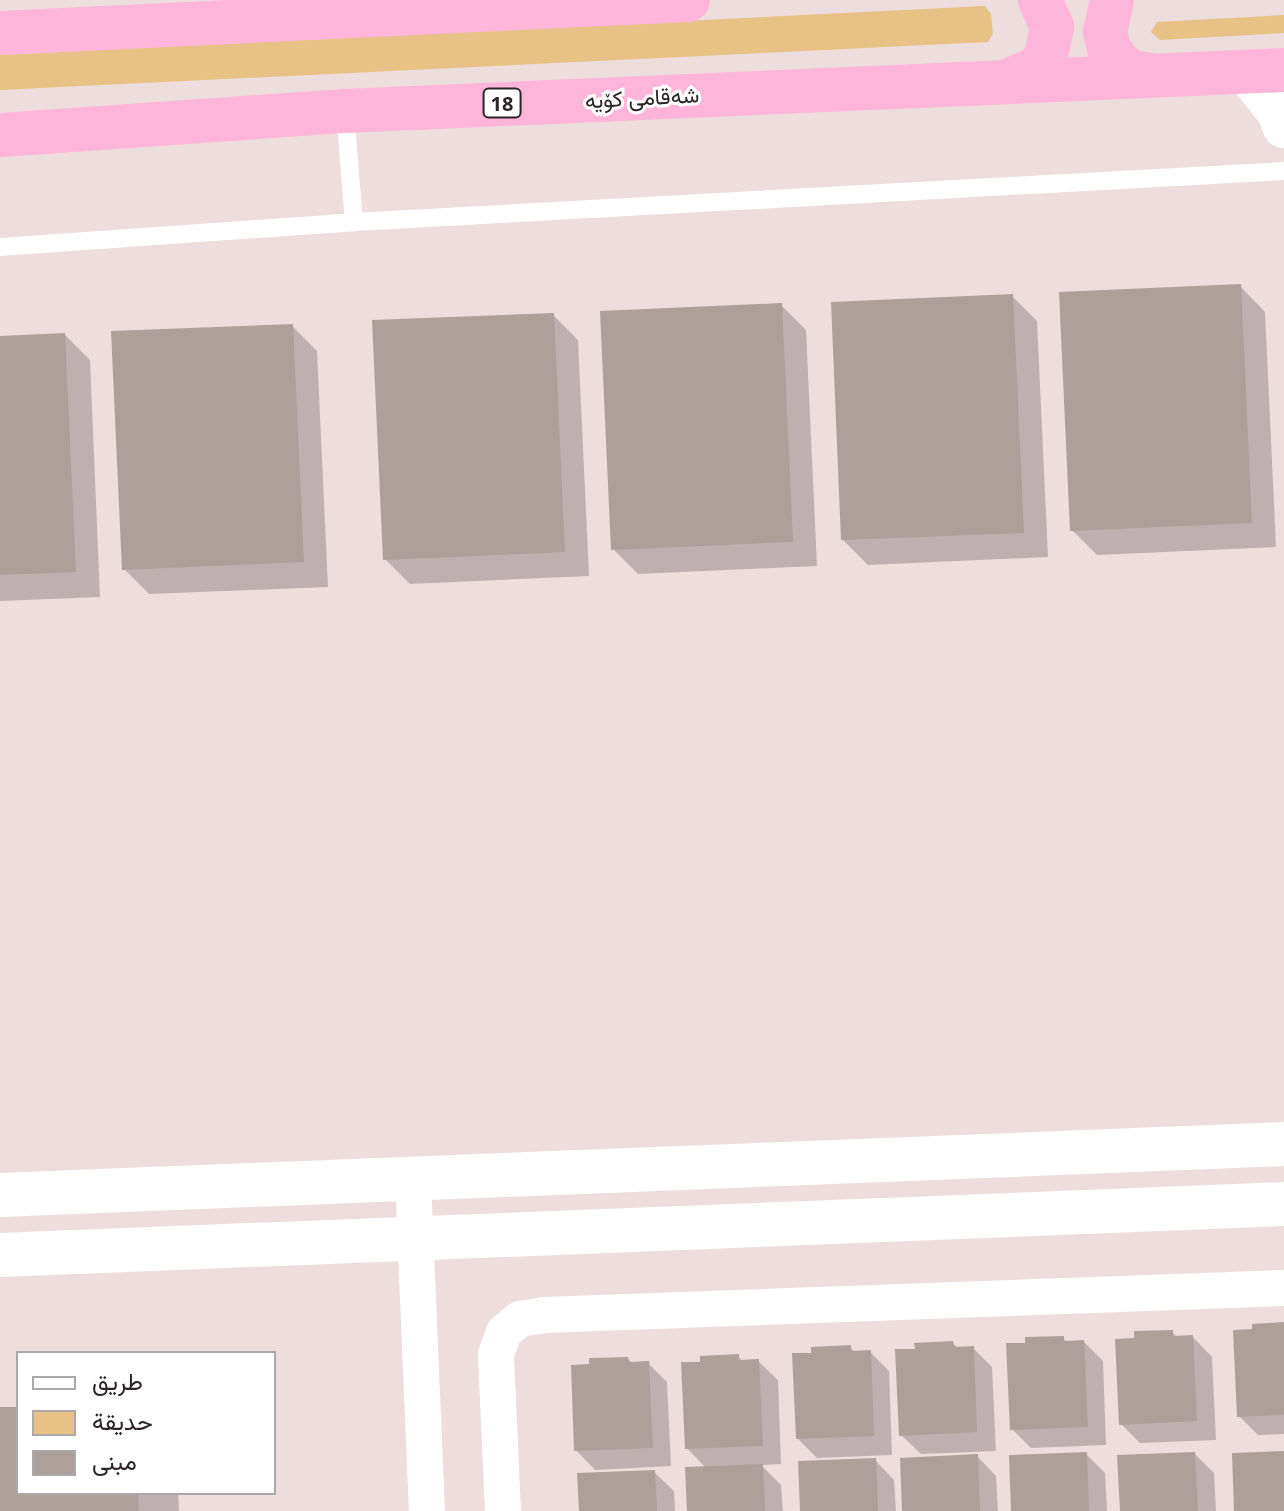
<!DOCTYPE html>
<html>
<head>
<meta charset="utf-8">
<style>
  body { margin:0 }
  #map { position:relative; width:1284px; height:1511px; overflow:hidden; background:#edd; font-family:"Open Sans",Vazirmatn,sans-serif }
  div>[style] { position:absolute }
  .green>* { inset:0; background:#e7c186 }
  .shadow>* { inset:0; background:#0003 }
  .building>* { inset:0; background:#ada09a }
  .lane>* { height:18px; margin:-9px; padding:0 9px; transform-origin:9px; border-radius:9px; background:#fff }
  .street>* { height:36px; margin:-18px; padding:0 18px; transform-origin:18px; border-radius:18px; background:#fff }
  .secondary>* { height:44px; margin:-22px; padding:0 22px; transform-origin:22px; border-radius:22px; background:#fff }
  .highway>* { height:44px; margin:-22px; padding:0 22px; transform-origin:22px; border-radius:22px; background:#fdb5d9 }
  span { translate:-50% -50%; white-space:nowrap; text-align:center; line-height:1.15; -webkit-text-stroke:6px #fff; paint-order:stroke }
  .shield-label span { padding:2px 6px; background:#fff; border:2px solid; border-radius:6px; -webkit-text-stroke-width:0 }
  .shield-label { font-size:20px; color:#2b2525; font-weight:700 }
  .street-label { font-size:22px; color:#2b2525 }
  .legend { position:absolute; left:16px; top:1351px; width:260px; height:144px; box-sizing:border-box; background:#fff; border:2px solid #aaa8a8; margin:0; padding:10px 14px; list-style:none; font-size:24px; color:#2b2525 }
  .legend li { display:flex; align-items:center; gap:16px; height:40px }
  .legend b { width:40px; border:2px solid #aaa8a8 }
</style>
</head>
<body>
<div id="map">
  <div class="green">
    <div style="clip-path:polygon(985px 6px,991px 14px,993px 34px,988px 42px,0 90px,0 55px)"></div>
    <div style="clip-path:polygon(1284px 15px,1284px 33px,1160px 40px,1151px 32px,1157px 22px)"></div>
  </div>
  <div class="shadow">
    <div style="clip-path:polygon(1240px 286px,1265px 312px,1276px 547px,1097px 555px,1072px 530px)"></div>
    <div style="clip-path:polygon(1012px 296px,1037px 321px,1048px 557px,868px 565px,843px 540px)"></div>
    <div style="clip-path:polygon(781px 305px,806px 330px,817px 566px,638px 574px,613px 549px)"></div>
    <div style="clip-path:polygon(553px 315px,578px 340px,589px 576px,410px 584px,385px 559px)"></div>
    <div style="clip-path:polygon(292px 326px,317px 351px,328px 587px,149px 594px,124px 569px)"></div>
    <div style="clip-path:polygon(65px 335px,90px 360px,100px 597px,0 601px,0 338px)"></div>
    <div style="clip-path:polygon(1284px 1324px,1284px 1434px,1258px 1435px,1239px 1416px)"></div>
    <div style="clip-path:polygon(1172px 1332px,1178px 1338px,1193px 1337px,1212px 1357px,1216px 1440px,1140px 1443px,1121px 1424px)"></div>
    <div style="clip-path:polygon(1063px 1338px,1068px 1343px,1084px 1342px,1103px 1361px,1106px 1445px,1031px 1448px,1012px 1429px)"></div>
    <div style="clip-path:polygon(953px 1343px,958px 1348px,973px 1348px,992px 1367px,996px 1451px,921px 1454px,901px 1435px,917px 1351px)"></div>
    <div style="clip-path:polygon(850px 1347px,855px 1352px,870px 1352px,889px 1371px,892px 1455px,817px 1458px,798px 1439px,813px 1354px)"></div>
    <div style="clip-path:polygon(738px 1356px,743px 1362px,758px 1361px,778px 1380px,781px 1464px,761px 1465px,781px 1485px,783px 1511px,689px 1511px,706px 1468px,687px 1448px,702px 1363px)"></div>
    <div style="clip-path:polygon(628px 1359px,633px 1364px,648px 1363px,667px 1382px,671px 1466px,595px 1470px,576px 1450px)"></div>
    <div style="clip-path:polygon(0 1409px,18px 1409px,18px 1493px,178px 1493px,179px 1511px,0 1511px)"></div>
    <div style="clip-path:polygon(1086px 1454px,1105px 1473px,1107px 1511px,1013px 1511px)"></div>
    <div style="clip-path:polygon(1195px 1454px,1214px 1473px,1216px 1511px,1122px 1511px)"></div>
    <div style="clip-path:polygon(977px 1456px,996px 1476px,998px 1511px,904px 1511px)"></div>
    <div style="clip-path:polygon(875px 1460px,894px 1480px,896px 1511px,802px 1511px)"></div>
    <div style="clip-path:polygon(654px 1472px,674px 1491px,675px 1511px,581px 1511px)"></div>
  </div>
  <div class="building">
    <div style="clip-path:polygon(1241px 284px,1252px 523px,1070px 531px,1059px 292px)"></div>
    <div style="clip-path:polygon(1013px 294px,1024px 533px,841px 540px,831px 302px)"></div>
    <div style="clip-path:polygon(782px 303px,793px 542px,611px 550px,600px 311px)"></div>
    <div style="clip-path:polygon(554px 313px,565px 552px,383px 560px,372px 320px)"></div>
    <div style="clip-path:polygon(293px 324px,304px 562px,122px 570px,111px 331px)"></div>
    <div style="clip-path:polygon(65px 333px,76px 572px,0 575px,0 336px)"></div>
    <div style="clip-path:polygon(1284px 1322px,1284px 1415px,1237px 1417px,1233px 1330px,1252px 1329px,1252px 1324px)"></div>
    <div style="clip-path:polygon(1173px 1330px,1173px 1336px,1193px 1335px,1197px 1421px,1119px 1425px,1115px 1339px,1134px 1338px,1134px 1331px)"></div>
    <div style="clip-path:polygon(1064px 1336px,1064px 1341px,1084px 1340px,1088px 1427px,1010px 1430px,1006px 1343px,1025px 1343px,1025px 1337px)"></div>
    <div style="clip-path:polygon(953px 1341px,954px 1347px,974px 1346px,977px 1432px,899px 1436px,895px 1349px,915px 1349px,914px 1343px)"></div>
    <div style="clip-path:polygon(851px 1345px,851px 1351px,871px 1350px,874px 1436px,796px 1439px,792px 1353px,811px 1353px,811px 1347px)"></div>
    <div style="clip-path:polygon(739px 1354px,739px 1360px,759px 1359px,763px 1446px,685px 1449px,681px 1362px,700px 1362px,700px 1356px)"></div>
    <div style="clip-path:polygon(628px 1357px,629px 1362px,649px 1361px,653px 1448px,574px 1451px,571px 1365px,589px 1364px,589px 1358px)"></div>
    <div style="clip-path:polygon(0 1407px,18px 1407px,18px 1493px,138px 1493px,139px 1511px,0 1511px)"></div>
    <div style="clip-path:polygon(1284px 1451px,1284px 1511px,1234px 1511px,1232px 1453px)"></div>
    <div style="clip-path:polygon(1087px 1452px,1089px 1511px,1011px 1511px,1009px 1455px)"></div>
    <div style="clip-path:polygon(1195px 1452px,1198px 1511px,1120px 1511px,1117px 1455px)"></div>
    <div style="clip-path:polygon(978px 1454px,980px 1511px,902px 1511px,900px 1458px)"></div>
    <div style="clip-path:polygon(876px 1458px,878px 1511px,800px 1511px,798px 1461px)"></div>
    <div style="clip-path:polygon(763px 1464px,765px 1511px,687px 1511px,685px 1467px)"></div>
    <div style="clip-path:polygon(655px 1470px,657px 1511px,579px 1511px,577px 1473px)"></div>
  </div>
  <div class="lane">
    <div style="left:345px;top:111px;width:111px;rotate:85.4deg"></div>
    <div style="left:0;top:247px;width:355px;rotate:-4deg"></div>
    <div style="left:354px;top:222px;width:931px;rotate:-3.14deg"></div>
  </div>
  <div class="street">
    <div style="left:413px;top:1179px;width:332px;rotate:87.6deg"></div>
    <div style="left:503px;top:1511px;width:157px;rotate:-92.6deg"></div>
    <div style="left:496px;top:1354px;width:23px;rotate:-70deg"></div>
    <div style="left:504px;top:1332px;width:21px;rotate:-39deg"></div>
    <div style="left:520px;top:1319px;width:24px;rotate:-9deg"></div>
    <div style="left:544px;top:1315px;width:740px;rotate:-2.09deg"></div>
  </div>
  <div class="secondary">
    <div style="left:1247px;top:72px;width:51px;rotate:51.3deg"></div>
    <div style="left:1279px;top:112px;width:15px;rotate:70deg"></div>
    <div style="left:0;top:1195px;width:1285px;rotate:-2.27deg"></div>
    <div style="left:0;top:1255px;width:1285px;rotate:-2.27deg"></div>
  </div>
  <div class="highway">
    <div style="left:1112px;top:0;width:33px;rotate:102deg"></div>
    <div style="left:1105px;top:32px;width:16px;rotate:76deg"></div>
    <div style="left:1109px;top:48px;width:17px;rotate:57deg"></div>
    <div style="left:1118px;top:62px;width:17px;rotate:36deg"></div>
    <div style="left:1132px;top:72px;width:20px;rotate:9deg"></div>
    <div style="left:0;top:33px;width:689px;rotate:-2.75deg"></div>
    <div style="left:1005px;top:82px;width:34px;rotate:-23deg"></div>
    <div style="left:1036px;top:69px;width:16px;rotate:-52deg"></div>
    <div style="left:1046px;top:56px;width:30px;rotate:-78deg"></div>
    <div style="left:1052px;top:27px;width:30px;rotate:-114deg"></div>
    <div style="left:0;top:135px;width:346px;rotate:-4deg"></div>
    <div style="left:345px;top:111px;width:940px;rotate:-2.5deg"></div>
  </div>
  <div class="shield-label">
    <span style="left:502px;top:103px">18</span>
  </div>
  <div class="street-label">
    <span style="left:642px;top:97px;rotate:-3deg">شەقامی کۆیە</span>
  </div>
  <ul class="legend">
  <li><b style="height:10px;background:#fff"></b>طريق</li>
  <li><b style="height:22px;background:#e7c186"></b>حديقة</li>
  <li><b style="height:22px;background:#ada09a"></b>مبنى</li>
  </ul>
</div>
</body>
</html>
